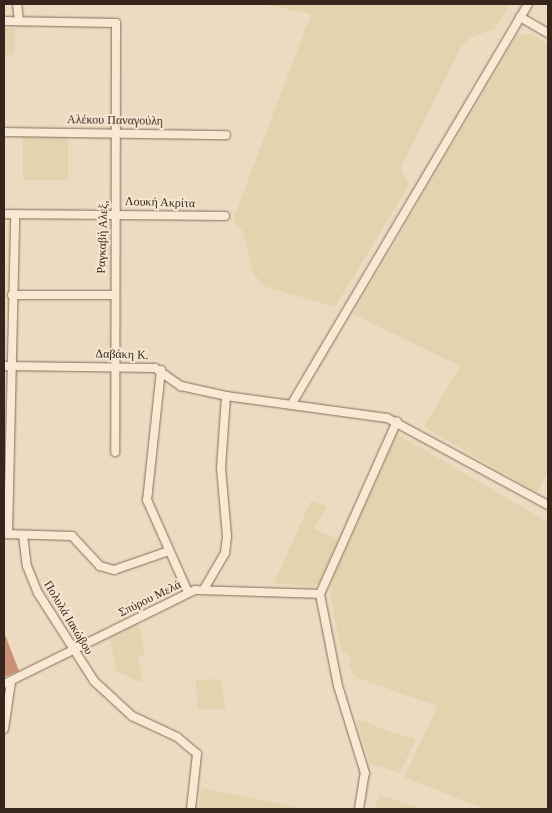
<!DOCTYPE html>
<html>
<head>
<meta charset="utf-8">
<style>
  body { margin:0 }
  #map { position:relative; width:552px; height:813px; overflow:hidden; background:#eddbc1; font-family:Georgia,serif }
  div>[style] { position:absolute }
  .farmland>* { inset:0; background:#e3d4af }
  .building>* { inset:0; background:#cb9077 }
  .roads { filter:drop-shadow(0 0 1px #876b59) drop-shadow(0 0 1px #876b59) }
  .minor>* { height:8px; margin:-4px; padding:0 4px; transform-origin:4px; border-radius:4px; background:#f8e9d4 }
  span { translate:-50% -50%; white-space:nowrap; text-align:center; line-height:1.15; -webkit-text-stroke:4px #f5e6d1; paint-order:stroke }
  .street-label { font-size:12px; color:#36261d }
  .frame { position:absolute; inset:0; border:5px solid #36261d; pointer-events:none }
</style>
</head>
<body>
<div id="map">
  <div class="farmland">
    <div style="clip-path:polygon(263px 4px,511px 4px,495px 29px,469px 38px,460px 49px,401px 167px,409px 185px,335px 307px,263px 286px,253px 272px,243px 232px,233px 220px,311px 14px)"></div>
    <div style="clip-path:polygon(4px 28px,15px 28px,14px 55px,4px 55px)"></div>
    <div style="clip-path:polygon(531px 34px,548px 44px,548px 472px,537px 492px,424px 427px,460px 366px,353px 314px,517px 35px)"></div>
    <div style="clip-path:polygon(23px 136px,68px 137px,68px 180px,23px 180px)"></div>
    <div style="clip-path:polygon(397px 434px,548px 522px,548px 809px,484px 809px,404px 777px,438px 706px,357px 678px,349px 666px,351px 658px,341px 651px,330px 594px,332px 580px)"></div>
    <div style="clip-path:polygon(311px 501px,327px 506px,314px 529px,338px 539px,320px 582px,313px 586px,274px 583px)"></div>
    <div style="clip-path:polygon(138px 623px,145px 655px,138px 656px,143px 683px,116px 671px,110px 638px)"></div>
    <div style="clip-path:polygon(220px 679px,226px 710px,197px 709px,196px 680px)"></div>
    <div style="clip-path:polygon(356px 719px,415px 740px,400px 773px,370px 763px)"></div>
    <div style="clip-path:polygon(202px 788px,306px 809px,198px 809px)"></div>
    <div style="clip-path:polygon(380px 795px,401px 802px,421px 809px,374px 809px)"></div>
  </div>
  <div class="building">
    <div style="clip-path:polygon(4px 632px,19px 671px,4px 677px)"></div>
  </div>
  <div class="roads">
    <div class="minor">
      <div style="left:17px;top:4px;width:17px;rotate:83deg"></div>
      <div style="left:520px;top:17px;width:32px;rotate:30deg"></div>
      <div style="left:4px;top:21px;width:112px;rotate:1deg"></div>
      <div style="left:116px;top:23px;width:429px;rotate:90.1deg"></div>
      <div style="left:4px;top:132px;width:222px;rotate:0.8deg"></div>
      <div style="left:4px;top:214px;width:221px;rotate:0.5deg"></div>
      <div style="left:12px;top:295px;width:101px"></div>
      <div style="left:4px;top:366px;width:151px;rotate:0.8deg"></div>
      <div style="left:155px;top:368px;width:32px;rotate:35deg"></div>
      <div style="left:181px;top:386px;width:46px;rotate:12.5deg"></div>
      <div style="left:226px;top:396px;width:162px;rotate:7.8deg"></div>
      <div style="left:387px;top:418px;width:183px;rotate:28.4deg"></div>
      <div style="left:161px;top:370px;width:131px;rotate:96.1deg"></div>
      <div style="left:147px;top:500px;width:101px;rotate:66deg"></div>
      <div style="left:291px;top:405px;width:466px;rotate:-59.4deg"></div>
      <div style="left:4px;top:534px;width:68px;rotate:1.7deg"></div>
      <div style="left:72px;top:536px;width:41px;rotate:47deg"></div>
      <div style="left:100px;top:566px;width:15px;rotate:16deg"></div>
      <div style="left:114px;top:570px;width:58px;rotate:-19.1deg"></div>
      <div style="left:8px;top:534px;width:320px;rotate:-88.7deg"></div>
      <div style="left:23px;top:535px;width:31px;rotate:83deg"></div>
      <div style="left:27px;top:566px;width:29px;rotate:68deg"></div>
      <div style="left:38px;top:593px;width:104px;rotate:57.5deg"></div>
      <div style="left:94px;top:681px;width:52px;rotate:42.6deg"></div>
      <div style="left:132px;top:716px;width:50px;rotate:25deg"></div>
      <div style="left:177px;top:737px;width:26px;rotate:40deg"></div>
      <div style="left:197px;top:754px;width:55px;rotate:96.2deg"></div>
      <div style="left:204px;top:589px;width:42px;rotate:-59.7deg"></div>
      <div style="left:225px;top:553px;width:17px;rotate:-83deg"></div>
      <div style="left:227px;top:536px;width:68px;rotate:-95deg"></div>
      <div style="left:221px;top:468px;width:72px;rotate:-86deg"></div>
      <div style="left:4px;top:684px;width:213px;rotate:-26.2deg"></div>
      <div style="left:195px;top:590px;width:125px;rotate:1.8deg"></div>
      <div style="left:4px;top:729px;width:48px;rotate:-81.5deg"></div>
      <div style="left:359px;top:809px;width:36px;rotate:-81deg"></div>
      <div style="left:365px;top:773px;width:91px;rotate:-107.2deg"></div>
      <div style="left:338px;top:686px;width:94px;rotate:-101.1deg"></div>
      <div style="left:320px;top:594px;width:189px;rotate:-66deg"></div>
    </div>
  </div>
  <div class="street-label">
    <span style="left:115px;top:121px;rotate:1deg">Αλέκου Παναγούλη</span>
    <span style="left:160px;top:203px;rotate:2deg">Λουκή Ακρίτα</span>
    <span style="left:103px;top:237px;rotate:-88deg">Ραγκαβή Αλεξ,</span>
    <span style="left:122px;top:355px;rotate:2deg">Δαβάκη Κ.</span>
    <span style="left:150px;top:599px;rotate:-26deg">Σπύρου Μελά</span>
    <span style="left:68px;top:618px;rotate:59deg">Πολυλά Ιακώβου</span>
  </div>
  <div class="frame"></div>
</div>
</body>
</html>
